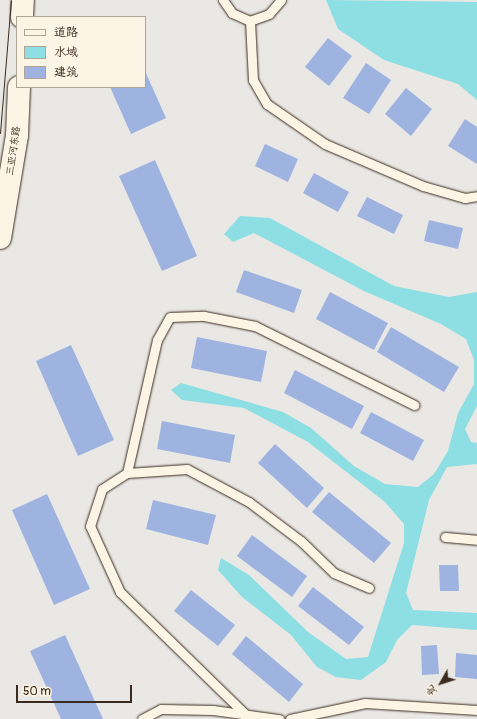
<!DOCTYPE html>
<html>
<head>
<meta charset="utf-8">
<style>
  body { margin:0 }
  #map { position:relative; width:477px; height:719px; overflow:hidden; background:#e9e8e4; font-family:Pangolin,"LXGW WenKai TC",sans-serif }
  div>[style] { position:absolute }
  .water>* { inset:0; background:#8ddfe3 }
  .building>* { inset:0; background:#9fb3e1 }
  .roads { filter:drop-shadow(0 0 1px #3b2a1e) drop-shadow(0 0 1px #3b2a1e) }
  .service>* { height:9px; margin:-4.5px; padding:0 4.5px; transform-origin:4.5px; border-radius:4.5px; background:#fcf5e5 }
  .secondary>* { height:22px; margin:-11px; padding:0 11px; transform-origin:11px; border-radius:11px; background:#fcf5e5 }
  .tram>* { height:1px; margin:-0.5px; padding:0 0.5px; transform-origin:0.5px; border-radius:0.5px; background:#3b2a1e }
  span { translate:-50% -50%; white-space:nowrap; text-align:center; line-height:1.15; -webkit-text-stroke:3px #fcf5e5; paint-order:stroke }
  .street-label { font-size:10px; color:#3b2a1e }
  .legend { position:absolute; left:16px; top:16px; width:130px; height:72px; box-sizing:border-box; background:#fcf5e5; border:1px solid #afa495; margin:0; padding:5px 7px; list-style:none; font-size:12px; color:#3b2a1e }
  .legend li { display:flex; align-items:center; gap:8px; height:20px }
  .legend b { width:20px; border:1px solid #afa495 }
  .north { position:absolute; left:421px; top:663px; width:40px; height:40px; -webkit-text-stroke:3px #fcf5e5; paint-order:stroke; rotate:231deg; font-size:11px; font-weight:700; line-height:16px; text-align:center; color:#3b2a1e }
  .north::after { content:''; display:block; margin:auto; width:14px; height:18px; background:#3b2a1e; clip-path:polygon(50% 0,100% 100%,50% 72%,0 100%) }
  .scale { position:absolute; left:16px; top:685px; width:116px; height:18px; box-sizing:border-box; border:2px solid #3b2a1e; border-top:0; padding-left:5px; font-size:12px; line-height:14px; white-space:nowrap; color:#3b2a1e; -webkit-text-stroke:3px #fcf5e5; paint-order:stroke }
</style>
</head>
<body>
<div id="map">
  <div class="water">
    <div style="clip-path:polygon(326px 0,477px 2px,477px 100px,458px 84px,384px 60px,338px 29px)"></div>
    <div style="clip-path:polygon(240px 216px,270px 218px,394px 286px,449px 297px,477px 292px,477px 406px,465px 429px,471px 442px,477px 443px,477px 464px,447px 467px,429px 500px,406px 593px,413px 610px,477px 613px,477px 630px,412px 625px,397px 640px,386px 662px,361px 680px,336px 677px,317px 667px,291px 635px,242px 597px,218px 570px,221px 558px,249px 575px,308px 632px,346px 659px,368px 657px,404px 543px,404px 524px,385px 502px,308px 442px,244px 408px,182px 400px,171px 390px,181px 383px,283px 412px,311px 428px,354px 466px,385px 484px,418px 487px,434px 474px,448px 451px,458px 413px,474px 384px,474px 360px,466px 339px,441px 324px,364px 291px,254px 233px,233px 242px,224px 234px)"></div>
  </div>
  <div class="building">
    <div style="clip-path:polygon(328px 38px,352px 56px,329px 86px,305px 67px)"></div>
    <div style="clip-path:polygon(366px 63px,391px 80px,369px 114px,343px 98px)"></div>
    <div style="clip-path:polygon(145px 71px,166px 118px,131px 134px,110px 87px,145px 87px)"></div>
    <div style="clip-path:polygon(406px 88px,432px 109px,411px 136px,385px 114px)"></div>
    <div style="clip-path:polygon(465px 119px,477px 127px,477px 164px,448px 146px)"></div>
    <div style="clip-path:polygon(265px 144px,298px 159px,288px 182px,255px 166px)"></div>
    <div style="clip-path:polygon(155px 160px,197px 256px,162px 271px,119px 176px)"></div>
    <div style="clip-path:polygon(314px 173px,349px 192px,338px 212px,303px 193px)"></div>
    <div style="clip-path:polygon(367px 197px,403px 215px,394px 234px,357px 216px)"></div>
    <div style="clip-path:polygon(429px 220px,463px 228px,458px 249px,424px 241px)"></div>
    <div style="clip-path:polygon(244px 270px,302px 290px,294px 313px,236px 292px)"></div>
    <div style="clip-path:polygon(330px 292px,388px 323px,374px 350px,316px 319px)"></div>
    <div style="clip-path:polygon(391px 327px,459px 367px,444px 392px,377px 352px)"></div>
    <div style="clip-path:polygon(197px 337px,267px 351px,261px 382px,191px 368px)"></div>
    <div style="clip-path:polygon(71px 345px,114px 440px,78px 456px,36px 361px)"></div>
    <div style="clip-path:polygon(295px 370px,364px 406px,352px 429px,284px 393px)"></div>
    <div style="clip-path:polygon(371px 412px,424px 440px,413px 461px,360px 433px)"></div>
    <div style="clip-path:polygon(162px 421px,235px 435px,230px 463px,157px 449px)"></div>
    <div style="clip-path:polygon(275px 444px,324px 488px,307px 508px,258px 463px)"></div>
    <div style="clip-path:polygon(329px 492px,391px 543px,374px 563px,312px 512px)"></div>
    <div style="clip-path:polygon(47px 494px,90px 589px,54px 605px,12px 510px)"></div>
    <div style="clip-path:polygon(153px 500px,216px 515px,208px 545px,146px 529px)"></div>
    <div style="clip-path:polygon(252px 535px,307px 576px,292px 597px,237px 556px)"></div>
    <div style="clip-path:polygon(439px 565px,458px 565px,459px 591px,440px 591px)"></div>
    <div style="clip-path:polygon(313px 587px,364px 627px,349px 645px,298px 606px)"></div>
    <div style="clip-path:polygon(191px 590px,235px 625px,218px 646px,174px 611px)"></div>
    <div style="clip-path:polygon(65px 635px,103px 719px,61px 719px,30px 651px)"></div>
    <div style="clip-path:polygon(246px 636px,303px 684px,289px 702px,232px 654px)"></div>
    <div style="clip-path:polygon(437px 645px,439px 674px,422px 675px,421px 646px)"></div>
    <div style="clip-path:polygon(456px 653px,477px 655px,477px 679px,455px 677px)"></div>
  </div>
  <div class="roads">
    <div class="service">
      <div style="left:223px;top:0;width:16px;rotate:55deg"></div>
      <div style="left:232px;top:13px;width:20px;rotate:24deg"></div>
      <div style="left:281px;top:0;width:18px;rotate:131deg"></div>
      <div style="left:269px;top:14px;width:20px;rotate:160deg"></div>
      <div style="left:250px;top:21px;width:59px;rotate:87.1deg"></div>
      <div style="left:253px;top:80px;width:28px;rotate:60deg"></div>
      <div style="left:267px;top:104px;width:70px;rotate:34.6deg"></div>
      <div style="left:325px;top:144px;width:107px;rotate:23.2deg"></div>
      <div style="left:423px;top:186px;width:44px;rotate:15.9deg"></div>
      <div style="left:465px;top:198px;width:12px;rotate:-9deg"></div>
      <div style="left:127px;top:473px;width:136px;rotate:-77.3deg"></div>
      <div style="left:157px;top:340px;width:26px;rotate:-61deg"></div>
      <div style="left:170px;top:317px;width:34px;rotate:-2deg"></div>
      <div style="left:204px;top:316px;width:52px;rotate:11.1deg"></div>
      <div style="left:255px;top:326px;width:178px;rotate:26.4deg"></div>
      <div style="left:445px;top:537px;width:32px;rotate:5deg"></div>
      <div style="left:245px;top:714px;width:175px;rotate:-135.7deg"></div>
      <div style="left:120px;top:592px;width:72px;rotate:-114.4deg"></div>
      <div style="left:90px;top:526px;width:39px;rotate:-72deg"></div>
      <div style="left:102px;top:489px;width:30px;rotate:-33deg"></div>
      <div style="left:127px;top:473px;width:60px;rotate:-3.8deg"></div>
      <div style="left:187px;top:469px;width:70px;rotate:28deg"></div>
      <div style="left:249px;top:502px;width:65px;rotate:36.9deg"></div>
      <div style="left:301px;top:541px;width:46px;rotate:44.1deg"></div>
      <div style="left:334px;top:573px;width:38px;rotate:23deg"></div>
      <div style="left:142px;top:719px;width:21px;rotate:-28deg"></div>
      <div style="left:161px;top:709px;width:52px;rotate:1.1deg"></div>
      <div style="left:213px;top:710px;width:67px;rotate:7.8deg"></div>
      <div style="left:290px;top:719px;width:77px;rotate:-12deg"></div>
      <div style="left:365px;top:703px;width:112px;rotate:3.6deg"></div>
    </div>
    <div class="secondary">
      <div style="left:22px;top:17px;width:17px;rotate:-87deg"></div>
      <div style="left:0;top:238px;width:104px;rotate:-80.6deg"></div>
      <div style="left:17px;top:135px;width:48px;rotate:-87.6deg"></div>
    </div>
  </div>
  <div class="tram">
    <div style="left:0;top:133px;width:133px;rotate:-85.3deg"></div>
  </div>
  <div class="street-label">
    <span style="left:14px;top:151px;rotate:-82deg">三亚河东路</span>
  </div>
  <ul class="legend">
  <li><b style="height:5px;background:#fcf5e5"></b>道路</li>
  <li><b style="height:11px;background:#8ddfe3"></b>水域</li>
  <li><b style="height:11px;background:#9fb3e1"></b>建筑</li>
  </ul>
  <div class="north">北</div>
  <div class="scale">50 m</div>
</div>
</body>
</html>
